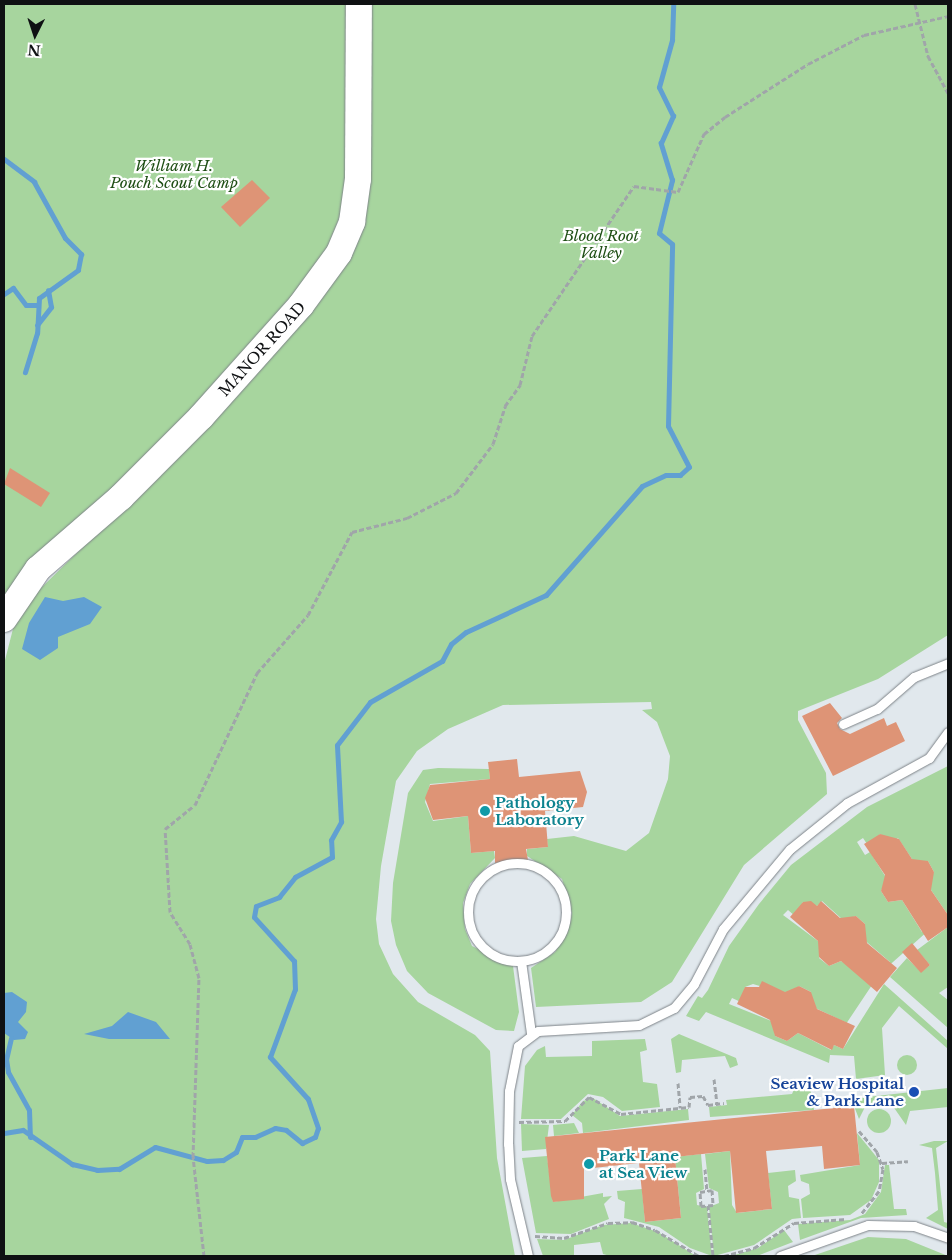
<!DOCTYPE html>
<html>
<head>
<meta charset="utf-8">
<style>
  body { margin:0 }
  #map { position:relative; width:952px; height:1260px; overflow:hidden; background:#e1e8ed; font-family:"Libre Baskerville",serif }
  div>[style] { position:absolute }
  .green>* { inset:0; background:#a7d59e }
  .round { border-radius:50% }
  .water>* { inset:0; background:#61a0d2 }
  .stream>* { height:5px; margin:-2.5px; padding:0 2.5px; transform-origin:2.5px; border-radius:2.5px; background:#61a0d2 }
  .building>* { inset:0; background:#de9476 }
  .path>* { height:3px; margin-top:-1.5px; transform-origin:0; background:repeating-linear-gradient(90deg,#a0a5a9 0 5px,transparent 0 7.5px) }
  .roads { filter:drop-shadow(0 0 1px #7d8388) drop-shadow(0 0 1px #7d8388) }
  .lane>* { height:9px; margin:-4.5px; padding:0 4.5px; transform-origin:4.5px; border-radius:4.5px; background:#fff }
  .lane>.ring { margin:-4.5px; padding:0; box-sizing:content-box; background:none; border:9px solid #fff; border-radius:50% }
  .secondary>* { height:26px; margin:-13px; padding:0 13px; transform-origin:13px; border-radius:13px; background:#fff }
  .dots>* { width:14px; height:14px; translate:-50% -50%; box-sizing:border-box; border:2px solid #fff; border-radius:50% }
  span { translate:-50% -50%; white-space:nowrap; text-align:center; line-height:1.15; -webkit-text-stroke:4.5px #fff; paint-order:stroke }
  .park-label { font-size:15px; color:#1f4f15; font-style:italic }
  .street-label { font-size:15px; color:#0f1113 }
  .culture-label { font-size:15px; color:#0d838f; font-weight:700 }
  .left { translate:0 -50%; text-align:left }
  .transit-label { font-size:15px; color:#164399; font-weight:700 }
  .right { translate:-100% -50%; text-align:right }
  .frame { position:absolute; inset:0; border:5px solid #0f1113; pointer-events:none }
  .north { position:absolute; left:10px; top:10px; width:50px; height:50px; -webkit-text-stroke:4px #fff; paint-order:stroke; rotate:184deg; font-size:14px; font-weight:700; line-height:20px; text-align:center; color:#0f1113 }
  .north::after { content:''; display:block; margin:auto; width:18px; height:22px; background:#0f1113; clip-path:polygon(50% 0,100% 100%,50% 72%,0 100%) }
</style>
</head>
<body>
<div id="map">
  <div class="green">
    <div style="clip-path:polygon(4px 4px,348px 4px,345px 204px,324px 256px,305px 283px,177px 427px,4px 599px)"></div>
    <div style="clip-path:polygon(368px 4px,948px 4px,948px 635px,878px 679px,798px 711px,798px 720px,826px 773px,827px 794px,744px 865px,672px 982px,641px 1002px,536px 1007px,531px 968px,555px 952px,568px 931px,572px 913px,562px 879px,527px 856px,527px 849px,548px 847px,547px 839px,574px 836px,626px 851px,649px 833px,668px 779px,670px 756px,657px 722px,642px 710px,652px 709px,651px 702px,503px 705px,448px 729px,417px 751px,396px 781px,381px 866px,376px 919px,379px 944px,393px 974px,418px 1002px,475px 1035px,490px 1051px,497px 1158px,515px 1256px,4px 1256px,4px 664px,14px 625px,39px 590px,189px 443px,351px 250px)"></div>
    <div style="clip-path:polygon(948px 766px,948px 917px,939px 922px,948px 915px,927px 884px,934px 872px,928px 861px,914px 862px,898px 838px,892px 842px,880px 834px,869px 847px,863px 838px,857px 842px,865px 855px,870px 852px,887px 879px,881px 891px,888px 902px,902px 900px,922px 932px,929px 930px,884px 970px,890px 962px,862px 938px,865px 924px,856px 916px,843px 920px,822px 901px,817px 906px,803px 902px,796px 917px,788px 910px,783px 915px,822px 944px,819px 958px,829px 966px,841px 961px,874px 982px,842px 1030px,845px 1022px,811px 1006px,811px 992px,799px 986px,788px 994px,753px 984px,745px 987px,743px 1003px,732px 998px,729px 1004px,774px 1022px,775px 1036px,787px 1041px,798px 1033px,831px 1050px,834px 1045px,843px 1049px,884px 984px,948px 1041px,948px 1049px,899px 1006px,882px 1028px,885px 1075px,856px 1079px,854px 1056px,830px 1055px,829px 1063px,706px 1012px,699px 1021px,686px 1016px,698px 996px,702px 998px,708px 990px,729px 946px,759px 904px,791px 865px,867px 807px)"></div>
    <div style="clip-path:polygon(438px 768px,489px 769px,490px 779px,430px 784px,425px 802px,433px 821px,468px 816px,471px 853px,494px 851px,495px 858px,470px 884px,463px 903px,465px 929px,472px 946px,513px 966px,519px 1012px,514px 1031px,496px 1030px,428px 993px,407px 971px,396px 945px,391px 921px,393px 883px,408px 793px,423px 770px)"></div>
    <div style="clip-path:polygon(948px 927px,948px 987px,939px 993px,948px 1000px,948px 1028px,890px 977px,907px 958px,921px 972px,930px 965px,917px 950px)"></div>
    <div style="clip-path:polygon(679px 1034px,736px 1058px,738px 1065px,730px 1068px,725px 1056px,682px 1060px,681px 1072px,676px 1073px,671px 1039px)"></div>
    <div style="clip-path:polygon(645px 1039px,647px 1050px,640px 1052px,643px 1082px,657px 1084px,660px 1107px,622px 1111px,603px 1097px,588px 1094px,561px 1119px,521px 1119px,525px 1066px,537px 1050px,545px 1046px,546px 1057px,592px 1056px,592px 1041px)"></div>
    <div class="round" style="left:897px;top:1055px;width:20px;height:20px"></div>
    <div style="clip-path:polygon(797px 1083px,810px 1088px,814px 1110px,710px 1117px,709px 1107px,727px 1105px,726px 1100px,792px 1094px)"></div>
    <div style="clip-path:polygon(948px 1088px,948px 1107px,910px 1111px,906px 1125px,890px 1102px,867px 1103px,859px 1119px,854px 1106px,850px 1106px,849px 1099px)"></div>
    <div style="clip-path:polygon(593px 1098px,620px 1116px,688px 1109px,689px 1120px,583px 1133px,582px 1123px,572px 1115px,583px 1101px)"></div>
    <div class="round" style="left:867px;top:1109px;width:24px;height:24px"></div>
    <div style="clip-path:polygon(574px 1123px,579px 1133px,554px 1136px,553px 1125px)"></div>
    <div style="clip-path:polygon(521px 1124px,549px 1125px,546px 1149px,522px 1151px)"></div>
    <div style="clip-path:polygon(857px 1133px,879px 1160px,879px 1182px,871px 1200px,850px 1215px,803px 1218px,801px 1199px,810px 1194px,809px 1184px,801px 1181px,800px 1175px,860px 1165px)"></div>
    <div style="clip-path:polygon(934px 1141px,948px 1141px,936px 1148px,944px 1222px,948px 1223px,948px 1229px,926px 1218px,938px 1210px,935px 1173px,932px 1148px,919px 1145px)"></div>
    <div style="clip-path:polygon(730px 1151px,732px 1205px,737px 1213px,772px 1209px,768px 1173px,795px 1170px,796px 1181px,788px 1186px,789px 1197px,799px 1199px,801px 1218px,792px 1219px,754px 1245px,714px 1256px,709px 1207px,719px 1203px,718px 1192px,709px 1188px,705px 1154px)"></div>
    <div style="clip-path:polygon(701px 1154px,704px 1189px,696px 1193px,697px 1205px,707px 1207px,712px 1256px,690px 1248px,659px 1227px,624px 1218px,625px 1202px,618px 1199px,617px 1191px,642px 1189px,645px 1222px,681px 1218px,675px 1157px)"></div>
    <div style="clip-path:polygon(547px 1156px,553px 1202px,603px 1193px,603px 1197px,612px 1196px,604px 1204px,609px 1219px,571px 1234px,536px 1233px,522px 1158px)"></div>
    <div style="clip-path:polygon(885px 1165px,889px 1165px,894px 1209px,906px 1209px,907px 1215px,861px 1218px,800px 1240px,798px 1224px,850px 1220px,865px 1214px,881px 1192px)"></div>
    <div style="clip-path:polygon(631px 1223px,658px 1232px,696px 1256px,610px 1256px,603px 1254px,600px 1242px,574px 1245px,574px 1256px,543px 1256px,537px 1239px,564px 1240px,603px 1225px)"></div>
    <div style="clip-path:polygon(784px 1230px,793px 1242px,757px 1256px,731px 1256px,758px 1248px)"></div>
    <div style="clip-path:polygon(868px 1237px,906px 1239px,948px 1256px,812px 1256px)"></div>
  </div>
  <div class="water">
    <div style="clip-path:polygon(45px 597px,63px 601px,84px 597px,102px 607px,90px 624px,58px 637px,58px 648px,40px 660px,22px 649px,29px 623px)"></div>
    <div style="clip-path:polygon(12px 992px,27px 1002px,26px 1012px,18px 1022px,28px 1032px,25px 1039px,14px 1040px,4px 1033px,4px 993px)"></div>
    <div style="clip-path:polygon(128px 1012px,156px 1022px,170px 1039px,109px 1039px,84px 1034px,112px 1026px)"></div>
  </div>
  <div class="stream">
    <div style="left:4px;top:159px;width:38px;rotate:37deg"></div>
    <div style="left:34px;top:182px;width:64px;rotate:61deg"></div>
    <div style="left:65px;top:238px;width:23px;rotate:45deg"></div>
    <div style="left:81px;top:254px;width:16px;rotate:101deg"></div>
    <div style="left:78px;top:270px;width:48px;rotate:144.3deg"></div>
    <div style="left:39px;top:298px;width:35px;rotate:93deg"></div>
    <div style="left:37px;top:333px;width:41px;rotate:107.1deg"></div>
    <div style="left:4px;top:294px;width:11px;rotate:-34deg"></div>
    <div style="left:13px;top:288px;width:21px;rotate:53deg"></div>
    <div style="left:26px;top:305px;width:12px"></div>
    <div style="left:37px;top:325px;width:23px;rotate:-52deg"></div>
    <div style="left:51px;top:307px;width:17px;rotate:-100deg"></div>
    <div style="left:11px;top:1038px;width:22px;rotate:103deg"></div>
    <div style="left:6px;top:1059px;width:13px;rotate:81deg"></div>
    <div style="left:8px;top:1072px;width:43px;rotate:61.1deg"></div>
    <div style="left:29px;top:1110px;width:27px;rotate:88deg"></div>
    <div style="left:4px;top:1133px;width:19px;rotate:-9deg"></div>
    <div style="left:23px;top:1130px;width:60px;rotate:34.8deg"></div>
    <div style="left:72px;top:1164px;width:26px;rotate:13deg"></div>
    <div style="left:97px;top:1170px;width:22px;rotate:-3deg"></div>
    <div style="left:119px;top:1169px;width:42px;rotate:-31.4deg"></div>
    <div style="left:155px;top:1147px;width:54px;rotate:15.1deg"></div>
    <div style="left:207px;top:1161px;width:16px;rotate:-4deg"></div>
    <div style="left:223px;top:1160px;width:15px;rotate:-32deg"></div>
    <div style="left:236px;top:1152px;width:16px;rotate:-68deg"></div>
    <div style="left:242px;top:1137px;width:13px"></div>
    <div style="left:255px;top:1137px;width:22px;rotate:-24deg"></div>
    <div style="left:275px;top:1128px;width:11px;rotate:10deg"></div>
    <div style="left:286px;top:1130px;width:21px;rotate:39deg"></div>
    <div style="left:302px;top:1143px;width:14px;rotate:-25deg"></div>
    <div style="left:315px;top:1137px;width:9px;rotate:-72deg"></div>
    <div style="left:318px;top:1128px;width:31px;rotate:-109deg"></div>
    <div style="left:308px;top:1099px;width:57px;rotate:-132.1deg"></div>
    <div style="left:270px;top:1057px;width:72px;rotate:-69.8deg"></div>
    <div style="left:295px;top:989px;width:28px;rotate:-92deg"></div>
    <div style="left:294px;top:961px;width:59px;rotate:-132.3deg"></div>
    <div style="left:254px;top:917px;width:11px;rotate:-80deg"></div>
    <div style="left:256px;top:906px;width:25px;rotate:-21deg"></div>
    <div style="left:279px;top:897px;width:26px;rotate:-51deg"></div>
    <div style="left:295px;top:877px;width:42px;rotate:-28.4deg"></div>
    <div style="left:332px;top:857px;width:17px;rotate:-93deg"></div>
    <div style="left:331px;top:840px;width:21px;rotate:-61deg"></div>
    <div style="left:341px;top:822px;width:77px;rotate:-93deg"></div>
    <div style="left:337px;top:745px;width:54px;rotate:-52.5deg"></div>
    <div style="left:370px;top:702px;width:83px;rotate:-29.7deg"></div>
    <div style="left:442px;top:661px;width:19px;rotate:-62deg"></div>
    <div style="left:451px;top:644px;width:19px;rotate:-39deg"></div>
    <div style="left:466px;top:632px;width:88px;rotate:-24.8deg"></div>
    <div style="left:546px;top:595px;width:145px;rotate:-48.6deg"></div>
    <div style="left:642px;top:486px;width:26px;rotate:-25deg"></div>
    <div style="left:666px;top:475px;width:14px"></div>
    <div style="left:680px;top:475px;width:12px;rotate:-42deg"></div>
    <div style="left:689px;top:467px;width:46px;rotate:-117.1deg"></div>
    <div style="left:668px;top:426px;width:182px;rotate:-88.7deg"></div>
    <div style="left:672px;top:244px;width:17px;rotate:-140deg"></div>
    <div style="left:659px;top:233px;width:55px;rotate:-76.2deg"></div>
    <div style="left:672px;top:180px;width:39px;rotate:-107deg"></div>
    <div style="left:661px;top:143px;width:30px;rotate:-66deg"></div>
    <div style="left:673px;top:116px;width:32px;rotate:-116deg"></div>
    <div style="left:659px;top:87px;width:49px;rotate:-74.5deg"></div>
    <div style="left:672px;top:40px;width:36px;rotate:-88deg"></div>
  </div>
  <div class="building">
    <div style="clip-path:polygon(252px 180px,270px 198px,240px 227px,221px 207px)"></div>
    <div style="clip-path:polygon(10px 468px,50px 493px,41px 507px,4px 484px)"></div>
    <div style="clip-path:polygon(830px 703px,842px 718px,837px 723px,840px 729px,850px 734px,884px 718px,887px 726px,896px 722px,905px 741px,833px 776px,802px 716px)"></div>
    <div style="clip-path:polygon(517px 759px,519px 777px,580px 771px,587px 792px,583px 807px,545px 811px,548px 847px,526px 849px,528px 860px,495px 863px,495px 851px,471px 853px,468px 816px,433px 820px,425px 798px,430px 785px,490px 779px,488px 762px)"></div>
    <div style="clip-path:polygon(880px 834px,899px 839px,912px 859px,928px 861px,934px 872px,931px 890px,948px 915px,948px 927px,928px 941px,902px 900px,888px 902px,881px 891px,885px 875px,864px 844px)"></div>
    <div style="clip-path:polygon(811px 901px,817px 906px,821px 901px,840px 918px,856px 916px,865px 924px,867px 943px,897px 968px,877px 992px,841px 961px,829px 966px,819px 957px,818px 941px,790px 917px,803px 902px)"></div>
    <div style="clip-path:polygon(912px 943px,930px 965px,921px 973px,902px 952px)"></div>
    <div style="clip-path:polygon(762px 981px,785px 992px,799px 986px,811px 992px,817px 1009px,855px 1026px,843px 1049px,834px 1045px,832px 1050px,798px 1033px,787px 1041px,775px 1036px,770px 1020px,737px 1004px,745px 987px,759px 987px)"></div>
    <div style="clip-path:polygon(854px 1106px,860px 1165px,824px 1169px,822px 1146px,766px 1151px,772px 1209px,736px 1213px,730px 1151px,675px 1157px,681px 1218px,645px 1222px,639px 1163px,584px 1169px,584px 1199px,553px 1202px,551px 1196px,545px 1137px)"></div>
  </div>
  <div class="path">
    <div style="left:915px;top:4px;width:54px;rotate:76deg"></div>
    <div style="left:928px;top:56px;width:42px;rotate:61.6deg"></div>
    <div style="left:714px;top:1079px;width:25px;rotate:83deg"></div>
    <div style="left:678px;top:1083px;width:25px;rotate:85deg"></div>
    <div style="left:519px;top:1122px;width:46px;rotate:-1.2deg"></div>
    <div style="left:565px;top:1121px;width:34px;rotate:-45deg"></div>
    <div style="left:589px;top:1097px;width:36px;rotate:28deg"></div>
    <div style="left:621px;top:1114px;width:68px;rotate:-5.9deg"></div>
    <div style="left:689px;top:1107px;width:10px;rotate:-84deg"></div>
    <div style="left:690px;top:1097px;width:13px;rotate:-4deg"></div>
    <div style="left:703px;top:1096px;width:10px;rotate:61deg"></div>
    <div style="left:708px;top:1105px;width:16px;rotate:-7deg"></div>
    <div style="left:859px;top:1131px;width:28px;rotate:49deg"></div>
    <div style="left:877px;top:1152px;width:18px;rotate:71deg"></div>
    <div style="left:883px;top:1169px;width:22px;rotate:100deg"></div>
    <div style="left:879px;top:1191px;width:28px;rotate:128deg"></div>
    <div style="left:882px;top:1163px;width:26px;rotate:-4deg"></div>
    <div style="left:705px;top:1169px;width:22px;rotate:85deg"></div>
    <div style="left:712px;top:1190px;width:15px;rotate:86deg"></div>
    <div style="left:713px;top:1205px;width:12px;rotate:175deg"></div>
    <div style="left:701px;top:1206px;width:14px;rotate:-94deg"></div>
    <div style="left:700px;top:1192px;width:12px;rotate:-9deg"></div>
    <div style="left:708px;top:1205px;width:51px;rotate:84.4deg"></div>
    <div style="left:535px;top:1236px;width:29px;rotate:4deg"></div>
    <div style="left:564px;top:1238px;width:46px;rotate:-18.8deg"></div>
    <div style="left:608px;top:1223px;width:24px;rotate:-2deg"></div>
    <div style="left:632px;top:1222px;width:24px;rotate:19deg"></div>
    <div style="left:655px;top:1230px;width:51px;rotate:30.6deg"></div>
    <div style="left:204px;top:1256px;width:100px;rotate:-96.3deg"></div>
    <div style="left:193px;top:1157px;width:179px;rotate:-88.1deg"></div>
    <div style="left:199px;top:978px;width:35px;rotate:-105deg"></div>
    <div style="left:190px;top:944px;width:38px;rotate:-122deg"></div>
    <div style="left:170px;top:912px;width:83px;rotate:-93.4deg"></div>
    <div style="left:165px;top:829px;width:38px;rotate:-39deg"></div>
    <div style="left:195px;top:805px;width:146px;rotate:-64.8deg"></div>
    <div style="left:257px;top:673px;width:77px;rotate:-48.7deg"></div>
    <div style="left:308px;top:615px;width:94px;rotate:-62.1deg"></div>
    <div style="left:352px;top:532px;width:57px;rotate:-14.3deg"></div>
    <div style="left:407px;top:518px;width:55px;rotate:-27deg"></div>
    <div style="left:456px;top:493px;width:61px;rotate:-52.9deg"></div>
    <div style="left:493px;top:444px;width:40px;rotate:-72deg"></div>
    <div style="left:505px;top:406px;width:26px;rotate:-54deg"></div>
    <div style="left:520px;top:385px;width:50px;rotate:-76.2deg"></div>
    <div style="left:532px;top:336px;width:181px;rotate:-55.8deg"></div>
    <div style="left:634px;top:186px;width:44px;rotate:7.8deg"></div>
    <div style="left:678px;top:192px;width:64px;rotate:-65.9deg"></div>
    <div style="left:704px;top:134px;width:27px;rotate:-39deg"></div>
    <div style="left:725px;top:117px;width:98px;rotate:-32.6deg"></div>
    <div style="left:808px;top:64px;width:63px;rotate:-27.4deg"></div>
    <div style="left:864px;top:35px;width:86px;rotate:-12.7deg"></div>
    <div style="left:724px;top:1256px;width:31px;rotate:-15deg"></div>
    <div style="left:754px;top:1248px;width:47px;rotate:-32deg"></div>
    <div style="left:794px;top:1223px;width:52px;rotate:-4.4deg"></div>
  </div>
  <div class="roads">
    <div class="lane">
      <div style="left:843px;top:724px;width:37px;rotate:-24deg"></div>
      <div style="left:877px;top:709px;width:49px;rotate:-40.9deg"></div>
      <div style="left:914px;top:677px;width:37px;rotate:-22deg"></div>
      <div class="ring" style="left:468px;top:863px;width:89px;height:89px"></div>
      <div style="left:521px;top:961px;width:73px;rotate:82.1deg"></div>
      <div style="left:528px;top:1256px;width:79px;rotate:-103.2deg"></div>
      <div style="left:510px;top:1179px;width:35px;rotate:-93deg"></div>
      <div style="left:508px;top:1144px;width:53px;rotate:-88.9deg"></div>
      <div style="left:509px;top:1091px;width:46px;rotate:-78.7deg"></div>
      <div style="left:518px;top:1046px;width:25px;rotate:-37deg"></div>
      <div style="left:538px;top:1031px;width:101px;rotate:-3.4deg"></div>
      <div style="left:639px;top:1025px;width:39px;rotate:-26deg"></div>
      <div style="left:674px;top:1008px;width:31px;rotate:-50deg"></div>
      <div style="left:694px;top:984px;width:62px;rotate:-62.2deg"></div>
      <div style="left:723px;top:929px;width:104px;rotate:-50.1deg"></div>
      <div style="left:790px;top:849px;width:73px;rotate:-38.9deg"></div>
      <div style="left:847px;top:803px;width:94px;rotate:-28.8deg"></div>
      <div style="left:929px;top:758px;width:32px;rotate:-54deg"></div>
      <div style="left:780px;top:1256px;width:93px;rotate:-19.4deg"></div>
      <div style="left:868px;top:1225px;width:46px;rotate:1.2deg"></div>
      <div style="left:914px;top:1226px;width:36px;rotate:19deg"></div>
    </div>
    <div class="secondary">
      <div style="left:4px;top:619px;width:60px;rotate:-55.8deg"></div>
      <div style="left:38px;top:569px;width:110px;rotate:-40.9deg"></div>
      <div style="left:121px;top:497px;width:113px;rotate:-45deg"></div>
      <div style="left:201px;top:417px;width:150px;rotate:-48.2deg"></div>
      <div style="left:301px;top:305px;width:64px;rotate:-53.8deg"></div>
      <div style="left:339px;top:253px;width:34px;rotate:-67deg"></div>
      <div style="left:352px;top:222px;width:43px;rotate:-82.1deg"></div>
      <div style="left:358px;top:179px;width:175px;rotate:-89.7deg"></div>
    </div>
  </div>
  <div class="dots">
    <div style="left:485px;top:811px;background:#0f9aa8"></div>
    <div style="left:914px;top:1092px;background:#1a4fb4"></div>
    <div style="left:589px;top:1164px;background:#0f9aa8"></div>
  </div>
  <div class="park-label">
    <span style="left:174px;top:174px">William H.<br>Pouch Scout Camp</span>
    <span style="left:601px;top:244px">Blood Root<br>Valley</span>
  </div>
  <div class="street-label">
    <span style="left:262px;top:349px;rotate:-48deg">MANOR ROAD</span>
  </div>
  <div class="culture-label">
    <span class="left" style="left:495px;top:811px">Pathology<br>Laboratory</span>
    <span class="left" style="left:599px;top:1164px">Park Lane<br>at Sea View</span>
  </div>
  <div class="transit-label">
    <span class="right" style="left:904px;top:1092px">Seaview Hospital<br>&amp; Park Lane</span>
  </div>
  <div class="frame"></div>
  <div class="north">N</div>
</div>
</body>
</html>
